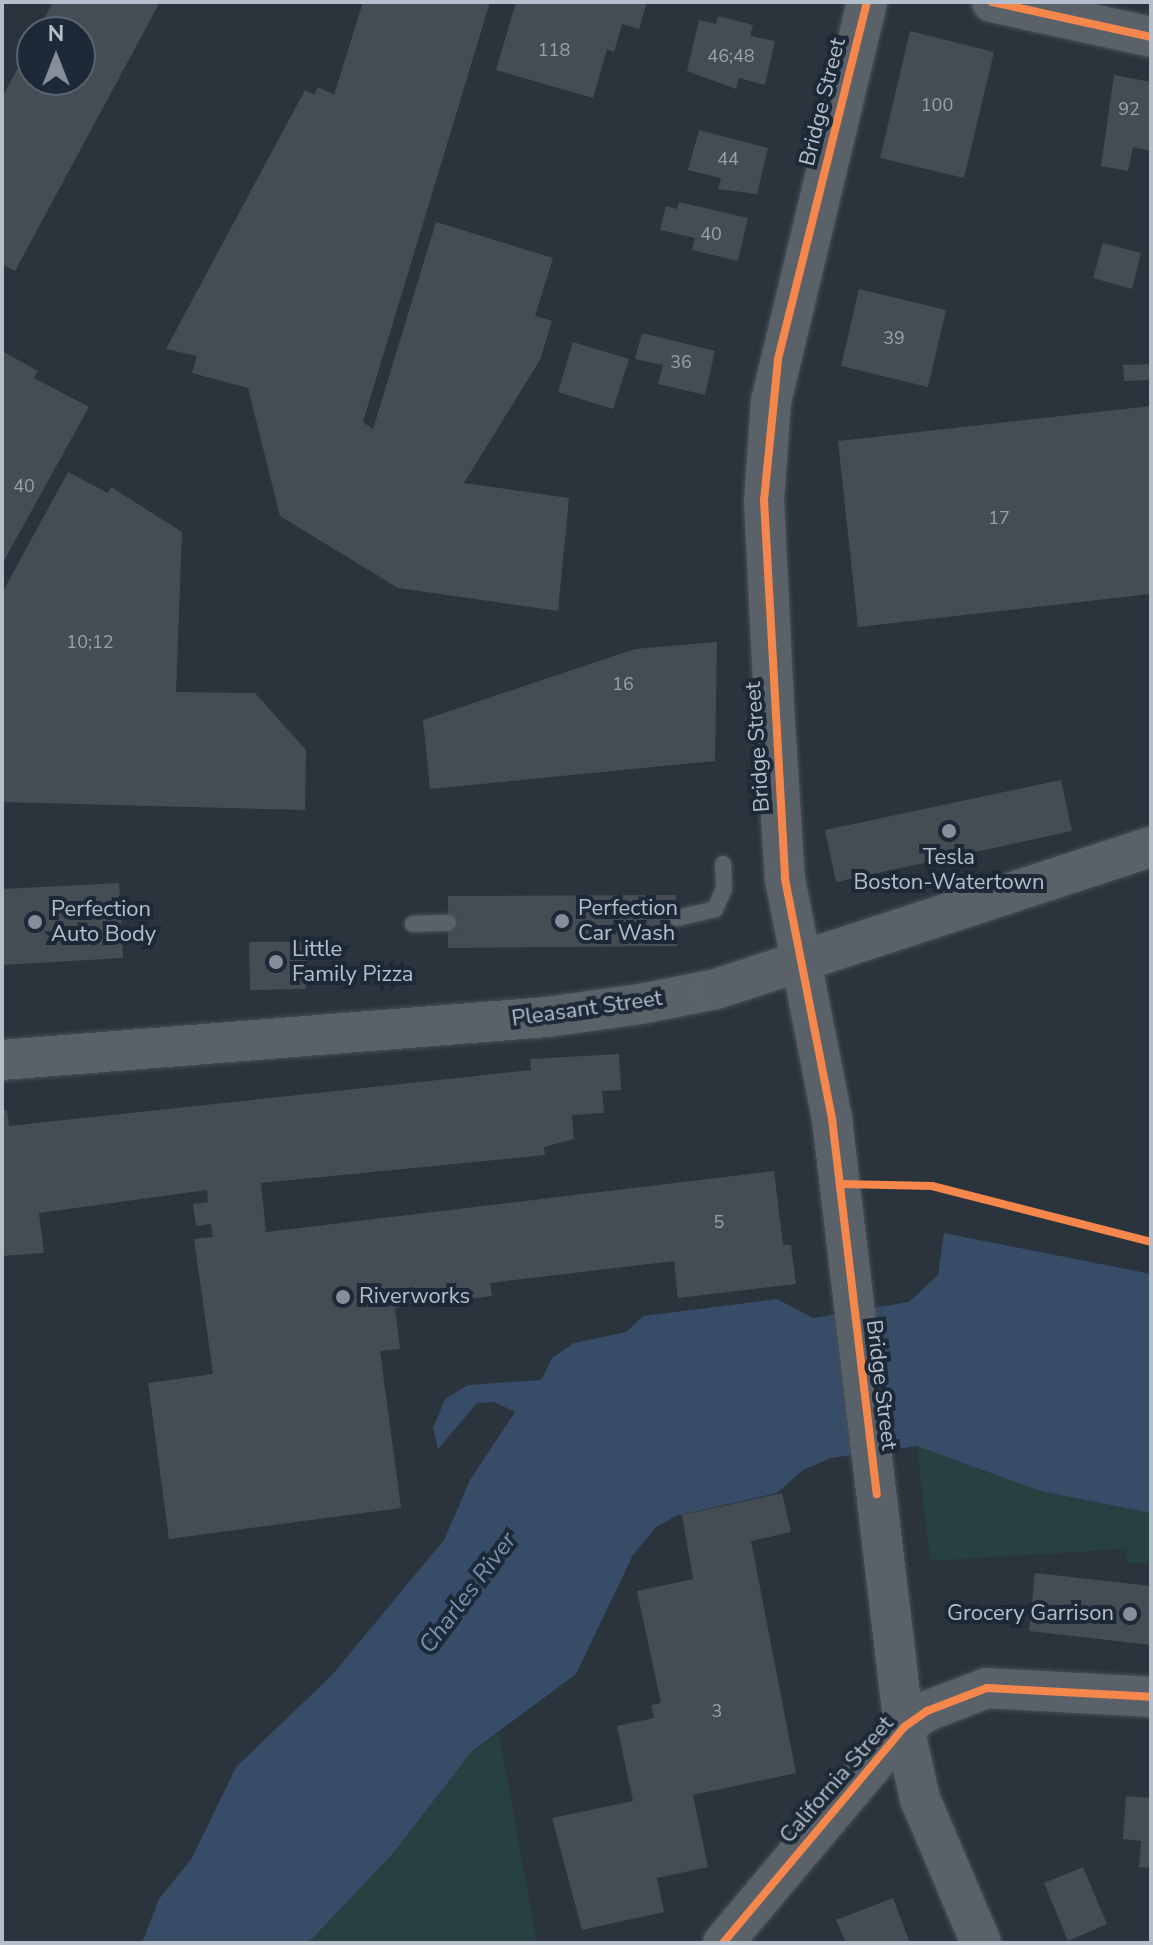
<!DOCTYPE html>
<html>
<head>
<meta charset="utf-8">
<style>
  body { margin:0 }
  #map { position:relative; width:1153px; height:1945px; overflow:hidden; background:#2b333c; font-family:"Nunito Sans",sans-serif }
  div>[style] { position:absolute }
  .green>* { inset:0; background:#274042 }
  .water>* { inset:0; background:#364c67 }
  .building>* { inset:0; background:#454c54 }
  .roads { filter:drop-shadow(0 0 2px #494f56) drop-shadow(0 0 2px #494f56) }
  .service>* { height:16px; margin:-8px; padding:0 8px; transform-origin:8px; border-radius:8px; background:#5b6169 }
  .tertiary>* { height:40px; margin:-20px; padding:0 20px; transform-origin:20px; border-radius:20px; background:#5b6169 }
  .cycleway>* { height:8px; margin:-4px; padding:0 4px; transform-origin:4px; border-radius:4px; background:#f5874c }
  .dots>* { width:22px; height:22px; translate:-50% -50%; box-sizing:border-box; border:4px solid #1d2937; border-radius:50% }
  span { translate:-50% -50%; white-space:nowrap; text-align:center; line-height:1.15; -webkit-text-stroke:8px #1d2937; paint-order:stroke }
  .number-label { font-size:18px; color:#99a2ae }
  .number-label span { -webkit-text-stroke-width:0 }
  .street-label { font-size:22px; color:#b5bfcc }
  .poi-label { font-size:22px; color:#b5bfcc }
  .left { translate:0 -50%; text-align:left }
  .right { translate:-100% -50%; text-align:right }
  .water-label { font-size:24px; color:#7392b2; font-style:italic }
  .frame { position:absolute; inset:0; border:4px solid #b5bfcc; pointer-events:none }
  .north { position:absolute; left:16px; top:16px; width:80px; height:80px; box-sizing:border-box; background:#1d2937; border:2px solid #5a6573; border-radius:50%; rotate:0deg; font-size:22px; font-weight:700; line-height:32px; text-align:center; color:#b5bfcc }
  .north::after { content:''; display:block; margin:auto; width:28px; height:36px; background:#858e9a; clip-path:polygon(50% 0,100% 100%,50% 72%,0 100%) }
</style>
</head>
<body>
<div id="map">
  <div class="green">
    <div style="clip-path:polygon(917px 1446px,1040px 1491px,1151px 1513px,1151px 1563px,1127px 1563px,1126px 1549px,930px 1561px)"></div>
    <div style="clip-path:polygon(499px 1733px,537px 1943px,308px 1943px,471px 1752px)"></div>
  </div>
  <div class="water">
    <div style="clip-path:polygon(944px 1233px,1151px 1274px,1151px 1513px,1040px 1491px,917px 1446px,831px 1458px,803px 1470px,777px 1493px,676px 1516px,656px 1527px,633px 1555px,576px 1674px,471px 1752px,394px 1852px,308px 1943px,142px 1943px,159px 1899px,192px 1858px,236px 1767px,332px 1675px,444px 1540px,470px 1480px,515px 1412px,494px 1402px,477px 1403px,438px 1449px,433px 1428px,445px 1399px,468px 1385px,541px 1380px,552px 1358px,574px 1343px,626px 1332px,643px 1316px,777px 1299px,813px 1318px,909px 1302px,938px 1275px)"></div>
  </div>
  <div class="building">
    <div style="clip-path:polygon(53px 2px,160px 2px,15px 271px,2px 264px,2px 97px,32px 42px,32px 80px,80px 80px,80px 32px,37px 32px)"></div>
    <div style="clip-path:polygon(363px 2px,490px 2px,363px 422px,373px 429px,436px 222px,553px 258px,535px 316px,552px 321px,540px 360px,464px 483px,569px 498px,558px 611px,398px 588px,280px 516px,248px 388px,192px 373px,197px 356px,166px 349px,305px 90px,314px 95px,318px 87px,334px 95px)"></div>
    <div style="clip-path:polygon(516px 2px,569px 4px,647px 2px,639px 29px,622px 24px,614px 52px,607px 49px,593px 98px,496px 70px)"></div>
    <div style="clip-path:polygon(718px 16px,753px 25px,750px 36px,775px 41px,765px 85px,739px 78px,736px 89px,687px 71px,699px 20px,716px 24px)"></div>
    <div style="clip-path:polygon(910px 31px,994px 52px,964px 178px,880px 158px)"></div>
    <div style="clip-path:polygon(1114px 75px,1151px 82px,1151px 151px,1133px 147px,1128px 171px,1101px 166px)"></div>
    <div style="clip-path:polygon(699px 130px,768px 148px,757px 194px,718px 189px,721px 178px,688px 170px)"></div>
    <div style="clip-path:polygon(679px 202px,748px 218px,738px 261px,692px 250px,695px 238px,660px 230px,666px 206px,677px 209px)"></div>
    <div style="clip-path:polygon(1103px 243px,1141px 253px,1132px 289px,1093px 278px)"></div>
    <div style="clip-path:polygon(859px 289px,946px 310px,928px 387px,841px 366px)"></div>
    <div style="clip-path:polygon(642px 333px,715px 351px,705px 395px,658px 384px,663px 365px,635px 359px)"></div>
    <div style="clip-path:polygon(573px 342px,629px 359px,613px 409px,558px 392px)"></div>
    <div style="clip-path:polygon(2px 351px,38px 371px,34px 378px,89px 407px,2px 564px)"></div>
    <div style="clip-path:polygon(1151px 364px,1151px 380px,1124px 381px,1123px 365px)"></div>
    <div style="clip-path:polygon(1151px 406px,1151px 594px,858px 627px,838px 441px)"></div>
    <div style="clip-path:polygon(68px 472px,108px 493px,111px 487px,182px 532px,176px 692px,255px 693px,306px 750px,305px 810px,2px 802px,2px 593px)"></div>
    <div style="clip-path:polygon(717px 642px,715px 761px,430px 789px,423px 720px,635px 649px)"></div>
    <div style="clip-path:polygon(1061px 780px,1072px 831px,836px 882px,825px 830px)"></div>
    <div style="clip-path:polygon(119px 883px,123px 958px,2px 965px,2px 889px)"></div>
    <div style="clip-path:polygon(676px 895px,677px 946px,448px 948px,448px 896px)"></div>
    <div style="clip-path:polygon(249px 942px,306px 942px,306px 989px,250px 990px)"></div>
    <div style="clip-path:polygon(619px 1054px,621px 1090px,602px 1091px,604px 1113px,572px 1115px,574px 1139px,544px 1147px,545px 1155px,261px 1183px,266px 1232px,774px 1171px,783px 1245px,791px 1245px,796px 1284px,678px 1298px,674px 1261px,490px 1283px,492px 1296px,395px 1308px,400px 1349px,380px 1351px,401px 1508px,169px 1539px,148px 1383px,213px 1374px,194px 1239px,213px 1237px,211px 1224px,196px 1226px,193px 1204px,208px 1202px,207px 1190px,39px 1213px,44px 1253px,2px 1256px,2px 1110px,7px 1110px,9px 1126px,531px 1070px,530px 1059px)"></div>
    <div style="clip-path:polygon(782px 1493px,791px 1532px,751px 1541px,796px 1773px,693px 1795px,708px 1867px,657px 1878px,664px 1912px,582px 1930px,552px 1818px,633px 1801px,617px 1726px,654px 1718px,651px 1705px,661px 1703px,637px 1591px,693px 1579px,682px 1515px)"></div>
    <div style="clip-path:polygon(1035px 1573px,1151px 1586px,1151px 1645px,1029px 1631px)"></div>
    <div style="clip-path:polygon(1126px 1796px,1151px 1798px,1151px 1868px,1139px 1867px,1141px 1841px,1123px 1839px)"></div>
    <div style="clip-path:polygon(1083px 1867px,1107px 1924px,1068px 1941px,1044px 1883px)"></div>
    <div style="clip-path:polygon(893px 1898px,910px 1943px,846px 1943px,836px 1920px)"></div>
  </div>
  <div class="roads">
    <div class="service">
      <div style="left:677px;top:918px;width:39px;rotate:-13deg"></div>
      <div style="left:715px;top:909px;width:22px;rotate:-66deg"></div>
      <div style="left:724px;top:889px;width:25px;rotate:-92deg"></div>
      <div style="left:413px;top:924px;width:35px;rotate:-2deg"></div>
    </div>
    <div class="tertiary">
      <div style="left:867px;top:2px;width:410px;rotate:103.5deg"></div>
      <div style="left:771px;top:401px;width:99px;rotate:94deg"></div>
      <div style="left:764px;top:500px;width:206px;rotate:87.2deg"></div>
      <div style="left:774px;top:706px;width:173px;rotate:86.4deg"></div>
      <div style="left:785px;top:879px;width:245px;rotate:78.9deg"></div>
      <div style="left:832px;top:1119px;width:612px;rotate:83.25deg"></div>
      <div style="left:904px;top:1727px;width:74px;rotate:77.5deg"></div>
      <div style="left:920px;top:1799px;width:156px;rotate:67deg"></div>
      <div style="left:992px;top:2px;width:163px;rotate:12.4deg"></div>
      <div style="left:2px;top:1060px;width:547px;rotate:-4.51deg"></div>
      <div style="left:547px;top:1017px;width:100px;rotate:-8deg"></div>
      <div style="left:646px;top:1003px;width:71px;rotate:-11.3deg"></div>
      <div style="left:716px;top:989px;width:458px;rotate:-18.1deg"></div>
      <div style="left:723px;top:1943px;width:282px;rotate:-50deg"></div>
      <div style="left:904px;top:1727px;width:28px;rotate:-35deg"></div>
      <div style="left:927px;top:1711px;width:64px;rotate:-21deg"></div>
      <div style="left:987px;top:1688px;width:164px;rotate:3.1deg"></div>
    </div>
  </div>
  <div class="cycleway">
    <div style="left:867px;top:2px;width:369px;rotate:104deg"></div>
    <div style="left:778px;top:360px;width:141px;rotate:95.7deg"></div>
    <div style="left:764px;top:500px;width:380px;rotate:86.8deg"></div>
    <div style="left:785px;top:879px;width:245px;rotate:78.9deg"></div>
    <div style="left:832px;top:1119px;width:378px;rotate:83.2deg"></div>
    <div style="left:992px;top:2px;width:163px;rotate:12.4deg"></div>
    <div style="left:840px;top:1184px;width:92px;rotate:1.2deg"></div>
    <div style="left:932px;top:1186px;width:226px;rotate:14.3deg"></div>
    <div style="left:723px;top:1943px;width:282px;rotate:-50deg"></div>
    <div style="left:904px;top:1727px;width:28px;rotate:-35deg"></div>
    <div style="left:927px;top:1711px;width:64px;rotate:-21deg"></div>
    <div style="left:987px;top:1688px;width:164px;rotate:3.1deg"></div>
  </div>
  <div class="dots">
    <div style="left:949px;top:831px;background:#858e9a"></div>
    <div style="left:562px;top:921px;background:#858e9a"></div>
    <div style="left:35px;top:922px;background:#858e9a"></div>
    <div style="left:276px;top:962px;background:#858e9a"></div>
    <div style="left:343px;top:1297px;background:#858e9a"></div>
    <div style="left:1130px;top:1614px;background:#858e9a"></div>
  </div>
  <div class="number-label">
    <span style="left:554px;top:50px">118</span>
    <span style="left:731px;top:56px">46;48</span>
    <span style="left:937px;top:105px">100</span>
    <span style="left:1129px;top:109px">92</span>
    <span style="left:728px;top:159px">44</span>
    <span style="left:711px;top:234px">40</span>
    <span style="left:894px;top:338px">39</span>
    <span style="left:681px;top:362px">36</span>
    <span style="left:24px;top:486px">40</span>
    <span style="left:999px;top:518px">17</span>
    <span style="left:90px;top:642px">10;12</span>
    <span style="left:623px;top:684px">16</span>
    <span style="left:719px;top:1222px">5</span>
    <span style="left:717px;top:1711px">3</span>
  </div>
  <div class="street-label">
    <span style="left:823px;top:102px;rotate:-76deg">Bridge Street</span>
    <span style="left:758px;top:747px;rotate:-94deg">Bridge Street</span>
    <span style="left:587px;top:1009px;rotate:-8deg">Pleasant Street</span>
    <span style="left:881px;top:1385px;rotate:83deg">Bridge Street</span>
    <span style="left:837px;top:1780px;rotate:-49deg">California Street</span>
  </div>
  <div class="poi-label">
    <span style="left:949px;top:870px">Tesla<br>Boston-Watertown</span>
    <span class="left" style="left:578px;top:921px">Perfection<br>Car Wash</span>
    <span class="left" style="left:51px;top:922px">Perfection<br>Auto Body</span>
    <span class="left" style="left:292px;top:962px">Little<br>Family Pizza</span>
    <span class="left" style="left:359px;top:1297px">Riverworks</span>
    <span class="right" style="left:1114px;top:1614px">Grocery Garrison</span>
  </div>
  <div class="water-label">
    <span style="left:468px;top:1593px;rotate:-53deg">Charles River</span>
  </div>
  <div class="frame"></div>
  <div class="north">N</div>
</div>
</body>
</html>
